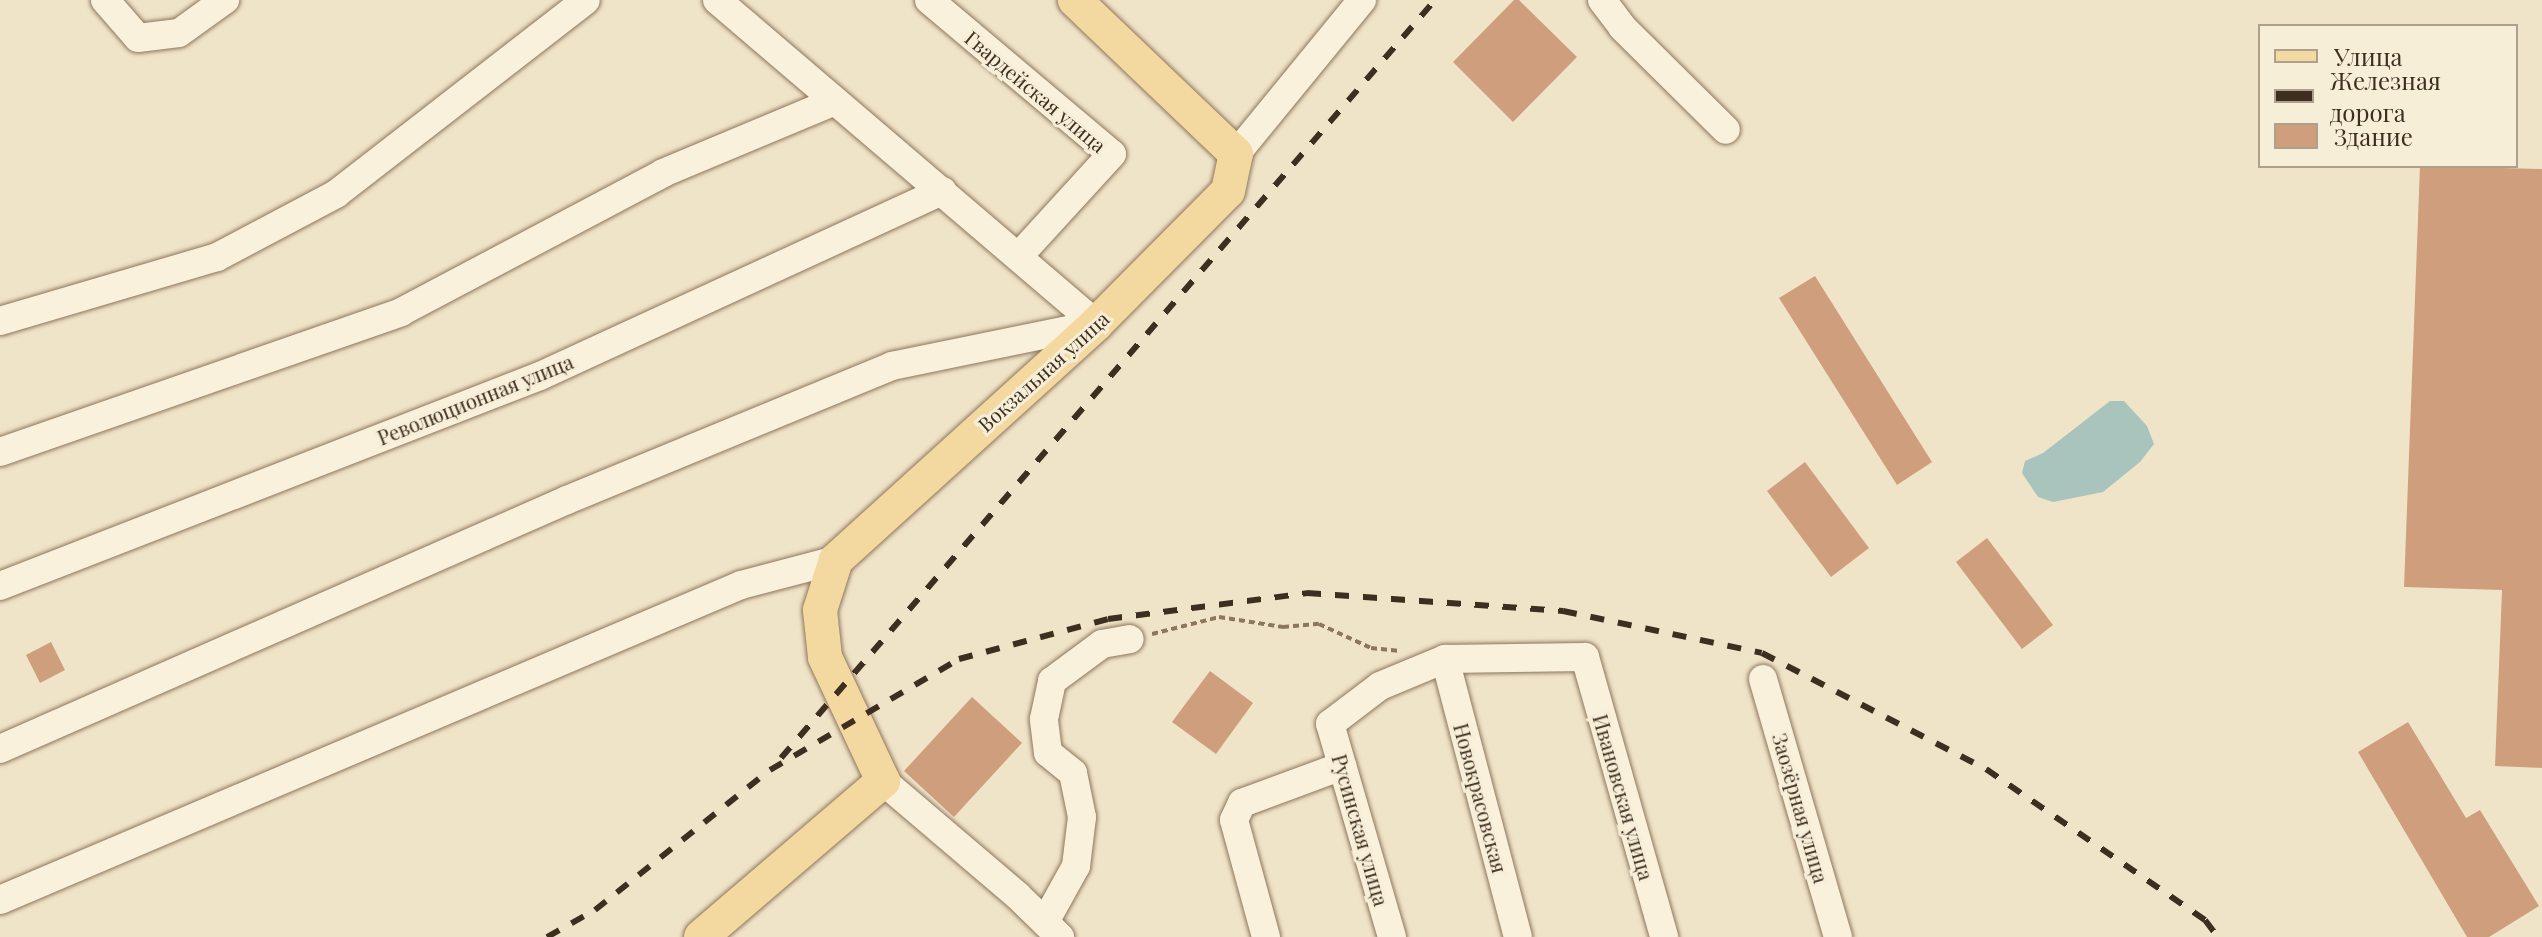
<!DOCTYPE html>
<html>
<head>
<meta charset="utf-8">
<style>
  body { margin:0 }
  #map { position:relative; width:2542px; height:937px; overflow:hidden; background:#f0e4c8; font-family:"Playfair Display",serif }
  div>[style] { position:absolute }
  .water>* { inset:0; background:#a9c4bc }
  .building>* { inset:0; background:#cf9f7d }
  .path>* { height:4px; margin-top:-2px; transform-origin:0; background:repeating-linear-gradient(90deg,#8d765c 0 6px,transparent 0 10px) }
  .roads { filter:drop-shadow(0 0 2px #8d765c) drop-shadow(0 0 2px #8d765c) }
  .minor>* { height:28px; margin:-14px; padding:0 14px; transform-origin:14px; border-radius:14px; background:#faf1dc }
  .major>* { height:34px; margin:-17px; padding:0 17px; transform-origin:17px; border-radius:17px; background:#f3d9a0 }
  .rail>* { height:6px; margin-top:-3px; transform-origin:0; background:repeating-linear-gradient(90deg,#3d2e20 0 14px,transparent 0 28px) }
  span { translate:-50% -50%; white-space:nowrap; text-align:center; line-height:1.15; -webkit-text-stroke:6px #f7eed8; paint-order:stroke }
  .street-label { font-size:20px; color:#3d2e20 }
  .legend { position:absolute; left:2258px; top:24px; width:260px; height:144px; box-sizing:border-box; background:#f7eed8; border:2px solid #ada18e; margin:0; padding:10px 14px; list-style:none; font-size:24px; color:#3d2e20 }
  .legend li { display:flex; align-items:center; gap:16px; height:40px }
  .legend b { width:40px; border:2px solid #ada18e }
</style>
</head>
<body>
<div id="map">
  <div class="water">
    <div style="clip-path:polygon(2110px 401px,2124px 401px,2147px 426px,2154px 444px,2140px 462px,2103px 492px,2053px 502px,2038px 497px,2022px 473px,2025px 461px,2043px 453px)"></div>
  </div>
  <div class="building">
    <div style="clip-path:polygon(1514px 0,1519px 0,1577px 57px,1513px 122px,1453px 62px)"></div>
    <div style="clip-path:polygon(2420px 166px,2542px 169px,2542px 768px,2495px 766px,2502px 590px,2404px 587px)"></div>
    <div style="clip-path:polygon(1815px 276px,1932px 462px,1897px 485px,1779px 298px)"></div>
    <div style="clip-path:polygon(1805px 462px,1869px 548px,1831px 577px,1767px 491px)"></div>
    <div style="clip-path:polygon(1987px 538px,2053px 625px,2022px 649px,1956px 562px)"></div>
    <div style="clip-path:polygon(51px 642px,65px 670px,40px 683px,26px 655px)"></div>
    <div style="clip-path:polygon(1210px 671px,1253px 703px,1216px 754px,1172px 722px)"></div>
    <div style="clip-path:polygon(972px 697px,1022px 743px,954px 817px,904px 771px)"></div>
    <div style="clip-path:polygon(2408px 722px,2466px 818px,2480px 810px,2539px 906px,2489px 937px,2467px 937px,2358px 752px)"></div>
  </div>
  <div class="path">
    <div style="left:1152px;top:634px;width:69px;rotate:-14.2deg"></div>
    <div style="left:1219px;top:617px;width:65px;rotate:8.9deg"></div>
    <div style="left:1283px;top:627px;width:36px;rotate:-5deg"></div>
    <div style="left:1319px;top:624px;width:57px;rotate:24.8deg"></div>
    <div style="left:1371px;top:648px;width:27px;rotate:6deg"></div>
  </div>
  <div class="roads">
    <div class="minor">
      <div style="left:105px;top:0;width:50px;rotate:49deg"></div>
      <div style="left:138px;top:38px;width:41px;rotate:-7deg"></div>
      <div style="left:179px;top:33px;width:57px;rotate:-35.7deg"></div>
      <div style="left:717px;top:0;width:499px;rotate:40.5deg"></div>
      <div style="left:929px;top:0;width:239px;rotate:40.1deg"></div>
      <div style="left:1112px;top:154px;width:139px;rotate:132.4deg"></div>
      <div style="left:1602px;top:0;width:34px;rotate:53deg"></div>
      <div style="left:1622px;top:27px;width:146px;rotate:44.7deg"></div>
      <div style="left:1236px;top:154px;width:199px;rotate:-50.7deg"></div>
      <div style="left:0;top:321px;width:226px;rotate:-16.4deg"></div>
      <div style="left:217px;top:257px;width:135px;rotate:-27.9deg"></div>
      <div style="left:336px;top:194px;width:316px;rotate:-37.8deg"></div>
      <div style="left:0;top:452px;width:425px;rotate:-19.2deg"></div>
      <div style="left:401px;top:312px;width:297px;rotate:-27.9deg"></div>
      <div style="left:663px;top:173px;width:186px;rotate:-22.7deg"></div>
      <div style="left:0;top:586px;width:579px;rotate:-21.25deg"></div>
      <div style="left:540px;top:376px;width:443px;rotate:-24.7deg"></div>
      <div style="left:1445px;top:659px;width:287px;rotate:75.3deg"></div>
      <div style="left:1763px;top:679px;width:269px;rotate:73.8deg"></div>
      <div style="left:0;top:749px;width:619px;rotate:-23.71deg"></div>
      <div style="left:567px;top:500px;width:352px;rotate:-22.4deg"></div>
      <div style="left:892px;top:366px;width:208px;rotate:-11.6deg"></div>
      <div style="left:883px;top:781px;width:177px;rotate:40.4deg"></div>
      <div style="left:1018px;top:896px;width:59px;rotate:44.3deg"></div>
      <div style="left:0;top:900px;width:805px;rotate:-23.03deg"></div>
      <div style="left:741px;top:585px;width:98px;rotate:-14.7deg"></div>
      <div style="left:1045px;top:922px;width:64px;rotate:-61deg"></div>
      <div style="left:1076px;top:866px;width:49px;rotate:-83deg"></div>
      <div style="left:1082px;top:817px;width:45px;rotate:-101.6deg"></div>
      <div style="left:1073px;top:773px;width:32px;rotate:-141deg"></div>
      <div style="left:1048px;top:753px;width:34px;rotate:-97deg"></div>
      <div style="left:1044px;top:719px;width:39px;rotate:-78deg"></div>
      <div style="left:1052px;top:681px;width:62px;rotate:-36.5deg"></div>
      <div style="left:1102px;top:644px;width:28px;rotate:-10deg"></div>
      <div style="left:1266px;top:937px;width:121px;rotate:-105.3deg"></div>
      <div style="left:1234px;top:820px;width:19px;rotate:-65deg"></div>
      <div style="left:1242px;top:803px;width:107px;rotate:-20.3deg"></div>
      <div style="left:1392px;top:937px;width:222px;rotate:-106.2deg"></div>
      <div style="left:1330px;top:724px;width:63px;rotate:-37.2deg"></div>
      <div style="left:1380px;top:686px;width:70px;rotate:-22.6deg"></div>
      <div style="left:1445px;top:659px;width:140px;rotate:-0.8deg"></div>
      <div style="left:1585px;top:657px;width:291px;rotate:74.2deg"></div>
    </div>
    <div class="major">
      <div style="left:701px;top:937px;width:240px;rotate:-40.6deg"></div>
      <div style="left:883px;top:781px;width:137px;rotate:-115.1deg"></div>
      <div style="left:825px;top:657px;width:47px;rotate:-96.1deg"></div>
      <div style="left:820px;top:610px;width:52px;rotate:-72.3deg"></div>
      <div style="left:836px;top:560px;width:351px;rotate:-42.2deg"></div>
      <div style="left:1096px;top:324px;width:187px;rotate:-45.2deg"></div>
      <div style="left:1228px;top:191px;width:38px;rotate:-78deg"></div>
      <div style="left:1236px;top:154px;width:223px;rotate:-136.3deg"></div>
    </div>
  </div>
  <div class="rail">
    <div style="left:781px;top:758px;width:1001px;rotate:-49.21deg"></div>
    <div style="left:547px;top:937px;width:55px;rotate:-29.4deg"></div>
    <div style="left:595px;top:910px;width:224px;rotate:-38.7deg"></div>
    <div style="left:770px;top:770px;width:219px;rotate:-30.4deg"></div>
    <div style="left:959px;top:659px;width:154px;rotate:-15deg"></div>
    <div style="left:1108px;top:619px;width:201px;rotate:-7.4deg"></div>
    <div style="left:1307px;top:593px;width:257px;rotate:4deg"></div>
    <div style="left:1563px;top:611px;width:203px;rotate:11.9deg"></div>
    <div style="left:1762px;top:653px;width:252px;rotate:27.4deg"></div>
    <div style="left:1986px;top:769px;width:266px;rotate:34.6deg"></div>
    <div style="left:2205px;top:920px;width:21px;rotate:53deg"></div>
  </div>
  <div class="street-label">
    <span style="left:1036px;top:91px;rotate:40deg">Гвардейская улица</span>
    <span style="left:1043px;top:371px;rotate:-42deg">Вокзальная улица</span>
    <span style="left:475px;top:399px;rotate:-22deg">Революционная улица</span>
    <span style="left:1624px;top:797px;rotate:74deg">Ивановская улица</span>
    <span style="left:1481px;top:798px;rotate:75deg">Новокрасовская</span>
    <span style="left:1801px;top:808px;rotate:74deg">Заозёрная улица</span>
    <span style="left:1361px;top:830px;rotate:74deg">Русинская улица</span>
  </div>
  <ul class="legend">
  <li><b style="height:10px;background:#f3d9a0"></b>Улица</li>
  <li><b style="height:10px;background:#3d2e20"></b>Железная дорога</li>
  <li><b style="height:22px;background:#cf9f7d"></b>Здание</li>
  </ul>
</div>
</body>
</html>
